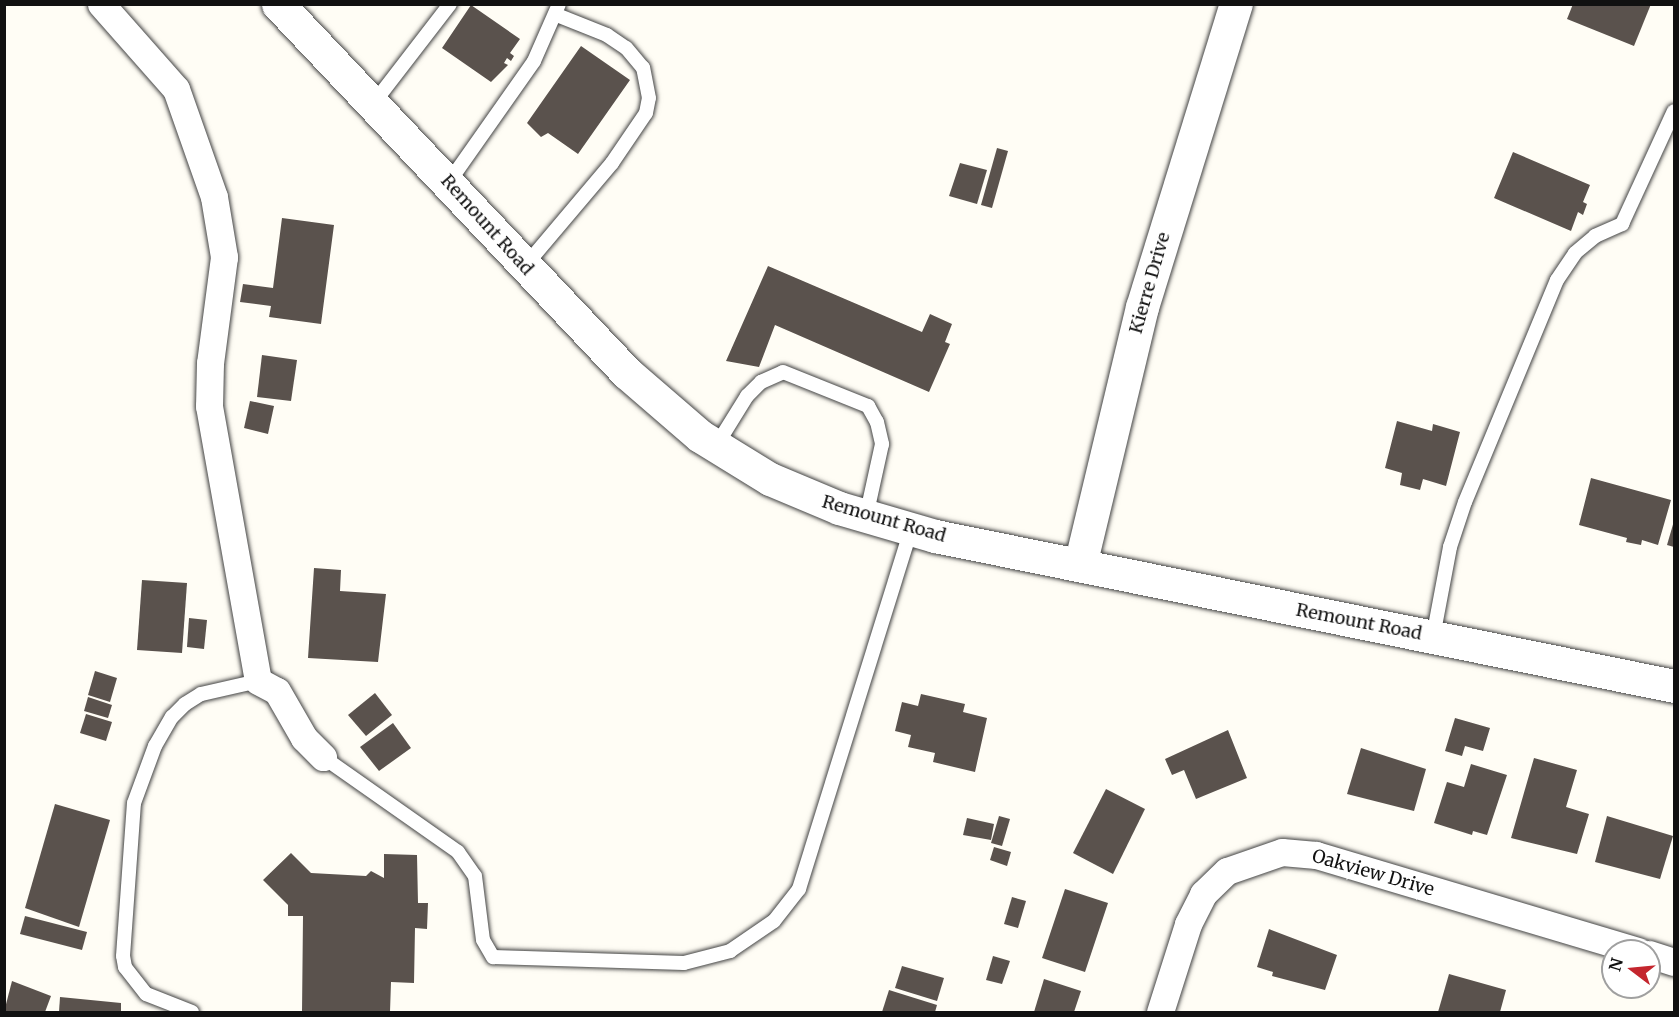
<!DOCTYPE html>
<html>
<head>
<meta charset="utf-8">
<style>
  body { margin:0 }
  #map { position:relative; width:1679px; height:1017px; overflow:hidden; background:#fffdf5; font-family:Merriweather,serif }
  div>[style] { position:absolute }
  .building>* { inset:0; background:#5a524d }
  .roads { filter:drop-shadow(0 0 2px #444) drop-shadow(0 0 2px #444) }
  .service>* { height:14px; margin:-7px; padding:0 7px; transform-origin:7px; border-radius:7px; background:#fff }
  .minor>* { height:27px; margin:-13.5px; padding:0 13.5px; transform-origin:13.5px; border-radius:13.5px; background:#fff }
  .tertiary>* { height:33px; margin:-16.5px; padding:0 16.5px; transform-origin:16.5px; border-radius:16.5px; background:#fff }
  span { translate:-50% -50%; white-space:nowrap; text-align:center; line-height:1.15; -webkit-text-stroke:6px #fff; paint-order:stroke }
  .street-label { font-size:18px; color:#111 }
  .frame { position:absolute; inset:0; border:6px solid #111; pointer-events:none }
  .north { position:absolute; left:1601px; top:939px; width:60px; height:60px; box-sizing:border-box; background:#fff; border:2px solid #a0a0a0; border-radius:50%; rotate:286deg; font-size:16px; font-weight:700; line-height:24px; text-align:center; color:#111 }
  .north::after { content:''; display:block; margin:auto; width:21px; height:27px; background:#c4262e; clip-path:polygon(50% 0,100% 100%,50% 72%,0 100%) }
</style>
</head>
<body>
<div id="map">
  <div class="building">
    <div style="clip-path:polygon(1573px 4px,1651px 4px,1634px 46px,1567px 19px)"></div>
    <div style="clip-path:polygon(471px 5px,520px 39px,510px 53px,514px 56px,511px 61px,507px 58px,504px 63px,508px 65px,491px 82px,442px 48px)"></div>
    <div style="clip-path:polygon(581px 46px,630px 80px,578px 154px,548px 133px,541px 137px,527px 123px)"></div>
    <div style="clip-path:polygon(997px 148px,1008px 151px,992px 208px,981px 205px)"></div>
    <div style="clip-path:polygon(1513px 152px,1590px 185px,1583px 202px,1587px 204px,1583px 215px,1578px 212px,1571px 231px,1494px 198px)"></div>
    <div style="clip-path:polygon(960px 163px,987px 170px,977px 204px,949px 196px)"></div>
    <div style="clip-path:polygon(282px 218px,334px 225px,321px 324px,269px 317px,271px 306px,240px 302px,243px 284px,273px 288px)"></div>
    <div style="clip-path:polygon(768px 266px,922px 332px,930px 314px,952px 324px,945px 342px,950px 344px,929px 392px,775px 325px,759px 367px,726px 361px)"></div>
    <div style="clip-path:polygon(262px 355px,297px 360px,291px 401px,257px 397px)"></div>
    <div style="clip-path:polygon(250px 401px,274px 406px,268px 434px,244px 428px)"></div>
    <div style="clip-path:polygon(1397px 421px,1432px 431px,1433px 424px,1460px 432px,1446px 486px,1423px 479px,1420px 490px,1400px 485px,1402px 473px,1385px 468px)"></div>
    <div style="clip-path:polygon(1591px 478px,1671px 500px,1658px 545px,1642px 540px,1641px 545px,1626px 542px,1627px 538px,1579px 525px)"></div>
    <div style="clip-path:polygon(1674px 521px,1674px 547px,1667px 545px)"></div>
    <div style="clip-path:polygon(314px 568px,341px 570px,340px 591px,386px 594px,378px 662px,308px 658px)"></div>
    <div style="clip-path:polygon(142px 580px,187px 583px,182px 653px,137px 650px)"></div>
    <div style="clip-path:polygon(189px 618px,207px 620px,204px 649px,187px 647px)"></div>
    <div style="clip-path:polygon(95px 671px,117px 678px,110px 702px,88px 695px)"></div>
    <div style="clip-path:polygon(375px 693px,392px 715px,366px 736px,348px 715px)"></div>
    <div style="clip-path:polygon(921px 694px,965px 704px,963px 712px,987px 718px,975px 772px,933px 762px,935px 753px,908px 747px,911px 735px,895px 731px,902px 702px,918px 706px)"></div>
    <div style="clip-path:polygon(88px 697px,112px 705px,108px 718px,84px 711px)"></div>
    <div style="clip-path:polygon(86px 714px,112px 722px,106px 741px,80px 733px)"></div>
    <div style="clip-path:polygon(1455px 718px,1490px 728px,1483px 751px,1465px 746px,1462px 756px,1445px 751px)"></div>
    <div style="clip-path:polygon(393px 723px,411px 748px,379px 771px,360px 747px)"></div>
    <div style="clip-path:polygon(1228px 730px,1247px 778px,1196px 799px,1184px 770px,1172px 775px,1165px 759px)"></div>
    <div style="clip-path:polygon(1361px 748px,1426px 769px,1414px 811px,1347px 794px)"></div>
    <div style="clip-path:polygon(1534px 758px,1577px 770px,1566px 807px,1589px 814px,1577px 854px,1511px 838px)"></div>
    <div style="clip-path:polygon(1471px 764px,1507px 775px,1487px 835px,1473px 831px,1472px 835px,1434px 823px,1447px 782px,1464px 787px)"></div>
    <div style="clip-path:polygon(1106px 789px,1145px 809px,1113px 874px,1073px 853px)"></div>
    <div style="clip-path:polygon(55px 804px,110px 820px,79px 927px,25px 908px)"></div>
    <div style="clip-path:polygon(999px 816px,1010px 819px,1002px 846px,991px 843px)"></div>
    <div style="clip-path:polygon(1607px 816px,1673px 836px,1660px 879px,1595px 862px)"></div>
    <div style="clip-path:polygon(967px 818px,994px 824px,991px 840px,963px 835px)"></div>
    <div style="clip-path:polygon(994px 847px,1011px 852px,1007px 866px,990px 860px)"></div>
    <div style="clip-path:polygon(291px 853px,311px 873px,366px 876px,371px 871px,384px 878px,384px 854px,417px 855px,418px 903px,428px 903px,427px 929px,415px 928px,414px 983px,391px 982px,390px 1012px,302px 1012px,303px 916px,288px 916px,288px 905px,263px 880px)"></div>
    <div style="clip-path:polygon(1065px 889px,1108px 903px,1085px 972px,1042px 958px)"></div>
    <div style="clip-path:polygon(1012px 897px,1026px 901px,1018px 928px,1004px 924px)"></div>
    <div style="clip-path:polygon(25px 916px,87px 932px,82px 950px,20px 934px)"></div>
    <div style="clip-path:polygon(1269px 929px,1337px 955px,1325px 990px,1272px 976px,1273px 972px,1257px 967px)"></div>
    <div style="clip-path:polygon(993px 956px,1010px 961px,1002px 984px,986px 980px)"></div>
    <div style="clip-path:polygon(902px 966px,944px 978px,937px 1001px,895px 988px)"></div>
    <div style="clip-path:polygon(1449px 974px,1506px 990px,1500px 1012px,1438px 1012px)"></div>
    <div style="clip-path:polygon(1044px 979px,1081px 991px,1074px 1012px,1034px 1012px)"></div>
    <div style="clip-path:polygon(12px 981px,51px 996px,45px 1012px,4px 1012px)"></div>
    <div style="clip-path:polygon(889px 990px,937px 1005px,935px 1012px,882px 1012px)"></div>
    <div style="clip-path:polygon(60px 997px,121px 1003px,121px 1012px,59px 1012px)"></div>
  </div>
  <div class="roads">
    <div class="service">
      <div style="left:373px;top:104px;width:126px;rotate:-52.4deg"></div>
      <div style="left:449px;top:182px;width:148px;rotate:-54.9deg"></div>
      <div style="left:534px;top:61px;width:62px;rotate:-66.3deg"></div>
      <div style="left:525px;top:266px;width:135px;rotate:-49.8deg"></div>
      <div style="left:612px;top:163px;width:60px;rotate:-55.8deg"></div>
      <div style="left:646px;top:113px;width:15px;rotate:-79deg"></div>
      <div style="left:649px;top:98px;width:31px;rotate:-101deg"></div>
      <div style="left:643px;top:68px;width:26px;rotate:-130deg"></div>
      <div style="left:626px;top:48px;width:23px;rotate:-146deg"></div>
      <div style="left:607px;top:35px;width:54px;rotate:-158.2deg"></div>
      <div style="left:716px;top:446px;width:59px;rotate:-58.2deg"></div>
      <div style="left:747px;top:396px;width:20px;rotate:-45deg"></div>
      <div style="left:761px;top:382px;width:24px;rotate:-24deg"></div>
      <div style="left:783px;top:372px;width:92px;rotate:21.8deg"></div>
      <div style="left:868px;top:406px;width:18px;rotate:61deg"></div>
      <div style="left:877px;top:422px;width:23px;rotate:77deg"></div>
      <div style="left:882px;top:444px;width:75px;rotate:102.4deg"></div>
      <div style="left:1433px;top:637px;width:92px;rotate:-79.3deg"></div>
      <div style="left:1450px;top:547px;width:47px;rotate:-71.6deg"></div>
      <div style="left:1465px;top:502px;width:240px;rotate:-67.5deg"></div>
      <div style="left:1557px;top:280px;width:32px;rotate:-56deg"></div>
      <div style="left:1575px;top:253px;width:26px;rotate:-40deg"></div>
      <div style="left:1595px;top:236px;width:30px;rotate:-24deg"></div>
      <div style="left:1622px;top:224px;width:124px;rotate:-65.3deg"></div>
      <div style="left:323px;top:757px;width:165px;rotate:35.1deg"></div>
      <div style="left:458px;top:852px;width:29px;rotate:55deg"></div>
      <div style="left:475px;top:876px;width:64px;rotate:82.9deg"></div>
      <div style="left:483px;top:940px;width:20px;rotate:60deg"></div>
      <div style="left:493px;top:957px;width:191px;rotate:1.8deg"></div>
      <div style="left:684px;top:963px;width:48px;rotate:-14.6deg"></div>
      <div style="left:730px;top:951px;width:53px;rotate:-34.3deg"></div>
      <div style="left:774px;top:921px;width:41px;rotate:-52deg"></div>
      <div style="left:799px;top:889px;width:376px;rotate:-72.7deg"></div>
      <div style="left:192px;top:1012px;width:49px;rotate:-158.6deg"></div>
      <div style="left:146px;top:994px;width:34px;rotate:-128deg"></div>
      <div style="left:125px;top:967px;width:11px;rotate:-100deg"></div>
      <div style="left:123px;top:956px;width:153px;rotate:-85.9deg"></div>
      <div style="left:134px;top:803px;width:61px;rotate:-69.8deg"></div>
      <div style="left:155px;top:746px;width:34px;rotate:-60deg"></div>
      <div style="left:172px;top:717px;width:18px;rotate:-45deg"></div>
      <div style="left:185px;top:704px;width:19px;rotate:-32deg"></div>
      <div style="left:201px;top:694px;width:58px;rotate:-12.8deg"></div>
    </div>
    <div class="minor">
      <div style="left:101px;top:4px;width:113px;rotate:48.6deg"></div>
      <div style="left:176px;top:89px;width:114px;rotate:70.6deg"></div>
      <div style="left:214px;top:197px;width:61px;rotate:80.5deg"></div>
      <div style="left:224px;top:257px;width:107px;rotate:97.5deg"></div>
      <div style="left:210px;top:363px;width:43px;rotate:91.3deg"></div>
      <div style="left:209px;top:406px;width:279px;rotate:79.9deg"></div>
      <div style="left:258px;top:681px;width:21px;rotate:28deg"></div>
      <div style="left:277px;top:691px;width:54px;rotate:60.1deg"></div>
      <div style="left:304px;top:738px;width:27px;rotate:45deg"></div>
      <div style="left:1649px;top:954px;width:26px;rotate:18deg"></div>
      <div style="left:1160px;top:1012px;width:92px;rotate:-72.3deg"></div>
      <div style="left:1188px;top:924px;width:34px;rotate:-63deg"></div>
      <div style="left:1203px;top:894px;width:33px;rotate:-44deg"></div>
      <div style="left:1227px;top:871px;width:58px;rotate:-19.1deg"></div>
      <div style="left:1282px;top:852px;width:34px;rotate:5deg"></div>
      <div style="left:1316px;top:855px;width:336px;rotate:16.6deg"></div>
    </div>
    <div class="tertiary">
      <div style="left:278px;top:4px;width:508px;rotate:46.6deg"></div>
      <div style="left:627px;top:373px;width:96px;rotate:40.8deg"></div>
      <div style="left:700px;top:436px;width:82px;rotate:31.6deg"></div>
      <div style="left:770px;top:479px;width:75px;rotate:22.8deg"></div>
      <div style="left:839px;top:508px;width:100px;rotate:16.3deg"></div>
      <div style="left:935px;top:536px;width:754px;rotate:11.47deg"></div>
      <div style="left:1080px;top:565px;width:265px;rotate:-76.5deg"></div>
      <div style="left:1142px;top:307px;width:317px;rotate:-72.8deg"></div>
    </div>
  </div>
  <div class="street-label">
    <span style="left:487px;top:225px;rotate:48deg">Remount Road</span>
    <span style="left:1150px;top:283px;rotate:-74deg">Kierre Drive</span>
    <span style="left:884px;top:519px;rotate:16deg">Remount Road</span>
    <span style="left:1359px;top:622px;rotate:11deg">Remount Road</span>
    <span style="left:1373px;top:873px;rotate:16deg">Oakview Drive</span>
  </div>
  <div class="frame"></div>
  <div class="north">N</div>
</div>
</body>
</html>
